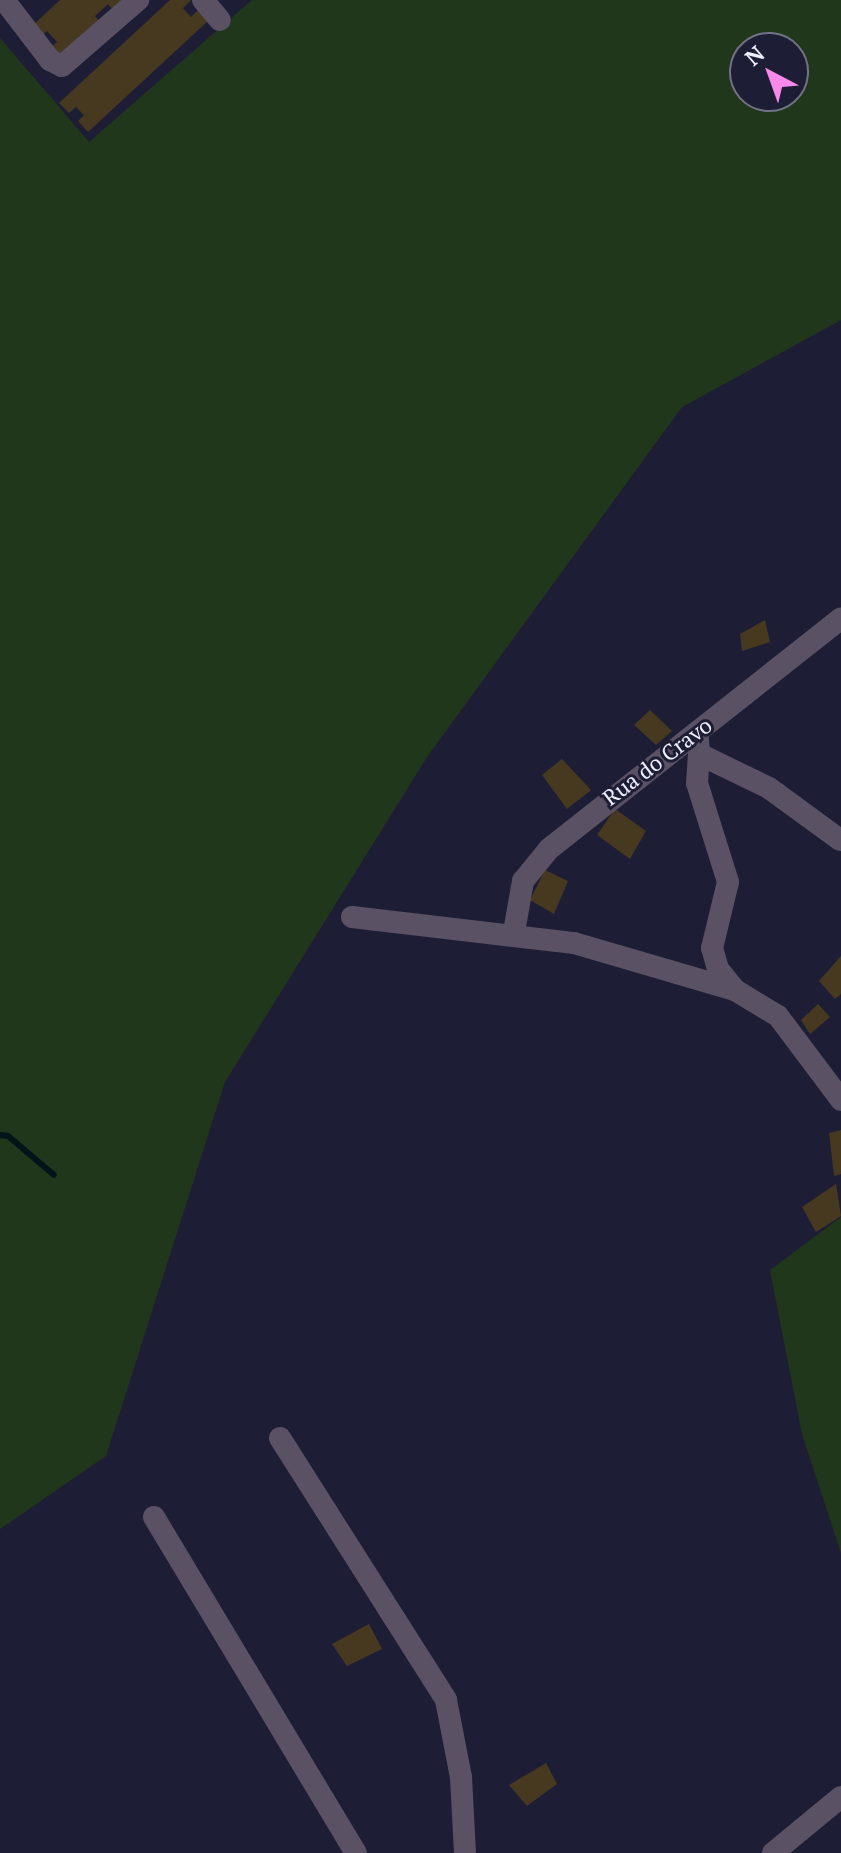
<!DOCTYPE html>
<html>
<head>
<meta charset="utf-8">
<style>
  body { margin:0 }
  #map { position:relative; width:841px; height:1853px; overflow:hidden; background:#1d1e35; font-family:"PT Serif",serif }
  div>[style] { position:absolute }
  .green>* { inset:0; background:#20371b }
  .stream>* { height:6px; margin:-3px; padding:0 3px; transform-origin:3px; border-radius:3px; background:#02131a }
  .building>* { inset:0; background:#473920 }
  .minor>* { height:22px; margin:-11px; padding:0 11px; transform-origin:11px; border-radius:11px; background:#5a5164 }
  span { translate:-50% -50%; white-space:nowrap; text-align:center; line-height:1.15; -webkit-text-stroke:6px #1d1e35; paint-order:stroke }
  .street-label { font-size:22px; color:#eeeffc }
  .north { position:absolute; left:729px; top:32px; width:80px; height:80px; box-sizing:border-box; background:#1d1e35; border:2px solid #717285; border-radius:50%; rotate:319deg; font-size:22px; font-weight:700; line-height:32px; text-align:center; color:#eeeffc }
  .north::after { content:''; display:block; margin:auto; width:28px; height:36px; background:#f888ea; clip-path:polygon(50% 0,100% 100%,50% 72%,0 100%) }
</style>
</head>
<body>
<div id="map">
  <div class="green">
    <div style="clip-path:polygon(evenodd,252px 0,841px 0,841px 320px,682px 407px,427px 757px,225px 1082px,106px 1456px,0 1529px,0 38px,89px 142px,252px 0,745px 48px,793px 48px,793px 96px,745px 96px,745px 48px)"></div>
    <div style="clip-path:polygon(841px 1217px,841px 1553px,802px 1434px,770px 1270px)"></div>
  </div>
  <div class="stream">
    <div style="left:0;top:1135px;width:8px;rotate:7deg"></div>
    <div style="left:8px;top:1136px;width:60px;rotate:40.3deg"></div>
  </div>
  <div class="building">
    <div style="clip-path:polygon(60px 0,124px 0,113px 10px,108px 4px,95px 16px,100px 22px,60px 59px,50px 48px,57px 42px,47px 31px,41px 37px,31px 27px)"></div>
    <div style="clip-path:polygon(170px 0,191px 0,183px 8px,191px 17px,199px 9px,209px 20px,88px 132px,78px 121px,84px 115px,76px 107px,69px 113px,59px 103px)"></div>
    <div style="clip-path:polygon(765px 620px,770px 642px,742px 651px,740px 634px)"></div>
    <div style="clip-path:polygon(650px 710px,672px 731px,656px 745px,634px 725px)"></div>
    <div style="clip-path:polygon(562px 759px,591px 790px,567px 809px,542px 775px)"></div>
    <div style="clip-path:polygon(615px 809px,646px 831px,630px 859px,597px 835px)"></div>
    <div style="clip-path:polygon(545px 870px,568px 881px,554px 914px,530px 900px)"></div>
    <div style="clip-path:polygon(841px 956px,841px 994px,835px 999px,819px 981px)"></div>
    <div style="clip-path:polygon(818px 1004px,830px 1017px,810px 1034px,801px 1020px)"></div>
    <div style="clip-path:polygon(841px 1130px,841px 1174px,834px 1176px,829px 1133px)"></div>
    <div style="clip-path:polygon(836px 1184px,841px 1216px,816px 1232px,802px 1207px)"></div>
    <div style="clip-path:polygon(369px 1624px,382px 1649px,347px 1666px,332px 1644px)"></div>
    <div style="clip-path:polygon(546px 1763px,557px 1784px,527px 1806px,509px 1785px)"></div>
  </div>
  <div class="minor">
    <div style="left:4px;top:0;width:76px;rotate:52.5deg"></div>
    <div style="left:50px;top:60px;width:13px;rotate:27deg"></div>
    <div style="left:62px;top:66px;width:101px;rotate:-41deg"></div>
    <div style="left:203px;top:0;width:26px;rotate:50deg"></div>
    <div style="left:698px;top:740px;width:14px;rotate:86deg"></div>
    <div style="left:699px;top:754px;width:78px;rotate:25.9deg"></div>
    <div style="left:769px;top:788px;width:88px;rotate:36.2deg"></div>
    <div style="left:699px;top:754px;width:29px;rotate:94deg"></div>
    <div style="left:697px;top:783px;width:104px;rotate:72.6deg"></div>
    <div style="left:728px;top:882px;width:68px;rotate:103.6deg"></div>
    <div style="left:712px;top:948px;width:22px;rotate:74deg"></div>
    <div style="left:718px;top:969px;width:27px;rotate:51deg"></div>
    <div style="left:352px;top:917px;width:224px;rotate:6.7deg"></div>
    <div style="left:574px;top:943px;width:168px;rotate:16.3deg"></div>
    <div style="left:735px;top:990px;width:50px;rotate:31.2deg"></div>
    <div style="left:778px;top:1016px;width:105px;rotate:53.1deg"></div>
    <div style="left:514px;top:932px;width:52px;rotate:-80deg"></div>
    <div style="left:523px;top:881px;width:41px;rotate:-50.9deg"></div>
    <div style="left:549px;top:849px;width:372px;rotate:-38.3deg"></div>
    <div style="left:280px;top:1438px;width:310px;rotate:57.6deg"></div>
    <div style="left:446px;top:1700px;width:78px;rotate:79deg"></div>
    <div style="left:461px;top:1777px;width:76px;rotate:87deg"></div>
    <div style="left:154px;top:1517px;width:392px;rotate:59deg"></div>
    <div style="left:773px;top:1853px;width:88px;rotate:-39.5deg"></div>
  </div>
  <div class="street-label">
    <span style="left:657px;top:761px;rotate:-37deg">Rua do Cravo</span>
  </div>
  <div class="north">N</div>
</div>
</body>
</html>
